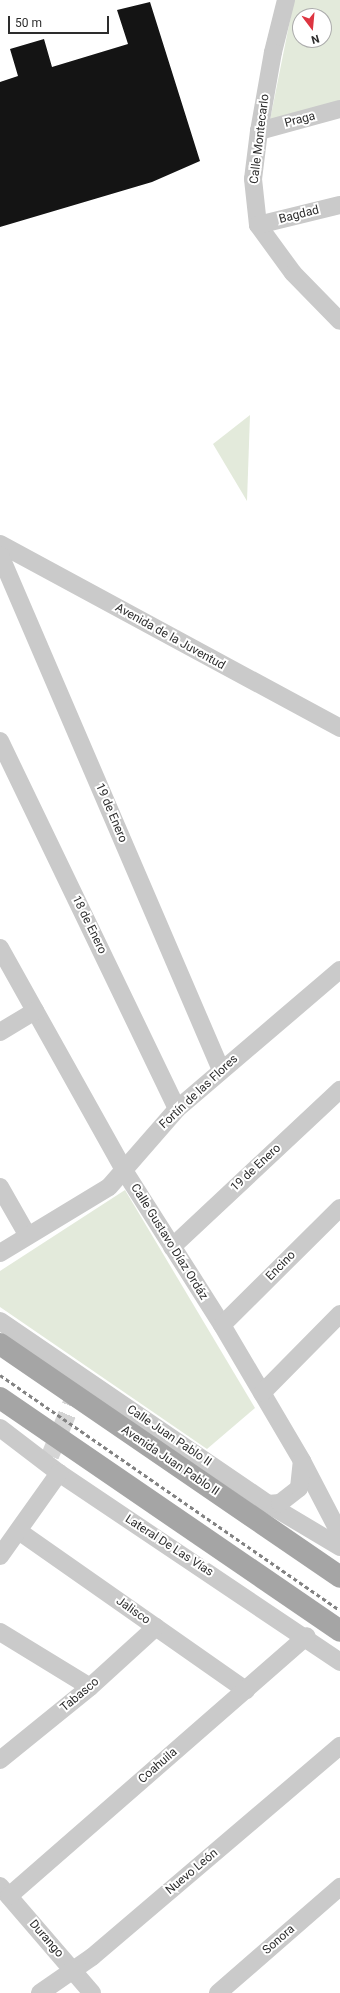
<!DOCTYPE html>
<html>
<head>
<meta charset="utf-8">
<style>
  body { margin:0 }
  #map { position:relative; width:340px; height:1993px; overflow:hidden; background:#fff; font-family:Roboto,sans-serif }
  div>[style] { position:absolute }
  .green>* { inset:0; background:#e3eadb }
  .building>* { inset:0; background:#141414 }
  .minor-tunnel>* { height:18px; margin-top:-9px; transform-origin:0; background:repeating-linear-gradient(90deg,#d5d5d5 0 18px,transparent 0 27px) }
  .minor>* { height:18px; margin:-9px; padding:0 9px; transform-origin:9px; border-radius:9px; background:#cacaca }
  .major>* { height:22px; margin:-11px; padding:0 11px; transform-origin:11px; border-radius:11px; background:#a5a5a5 }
  .rail>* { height:3px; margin-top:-1.5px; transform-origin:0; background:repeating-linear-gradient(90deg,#828282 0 4px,transparent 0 7px) }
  span { translate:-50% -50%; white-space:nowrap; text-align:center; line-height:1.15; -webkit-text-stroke:4px #fff; paint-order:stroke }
  .street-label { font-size:12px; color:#2d2d2d }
  .north { position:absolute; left:292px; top:8px; width:40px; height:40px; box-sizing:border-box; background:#fff; border:1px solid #ababab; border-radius:50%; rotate:164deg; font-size:11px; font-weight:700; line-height:16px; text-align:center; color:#2d2d2d }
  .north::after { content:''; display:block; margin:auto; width:14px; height:18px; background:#dd3541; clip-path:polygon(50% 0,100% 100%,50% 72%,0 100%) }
  .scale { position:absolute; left:8px; top:16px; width:101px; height:18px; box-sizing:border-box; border:2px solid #2d2d2d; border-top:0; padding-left:5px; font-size:12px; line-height:14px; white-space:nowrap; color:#2d2d2d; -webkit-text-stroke:3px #fff; paint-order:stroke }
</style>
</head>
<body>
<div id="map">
  <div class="green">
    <div style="clip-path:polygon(evenodd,294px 0,340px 0,340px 101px,269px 125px,294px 0,300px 16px,324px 16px,324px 40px,300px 40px,300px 16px)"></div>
    <div style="clip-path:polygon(250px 415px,247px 501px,213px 444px)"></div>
    <div style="clip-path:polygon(125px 1190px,255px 1408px,207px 1449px,0 1307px,0 1271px)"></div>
  </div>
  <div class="building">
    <div style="clip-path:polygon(150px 2px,200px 161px,152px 182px,0 227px,0 82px,18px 76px,10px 49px,44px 39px,52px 67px,128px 44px,117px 10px)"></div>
  </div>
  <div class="minor-tunnel">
    <div style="left:50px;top:1456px;width:79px;rotate:-67.7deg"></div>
  </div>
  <div class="minor">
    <div style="left:286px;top:0;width:54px;rotate:104deg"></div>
    <div style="left:273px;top:52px;width:80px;rotate:100deg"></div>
    <div style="left:259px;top:131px;width:48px;rotate:97.1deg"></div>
    <div style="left:253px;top:179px;width:46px;rotate:83.8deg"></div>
    <div style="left:258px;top:225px;width:59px;rotate:53.9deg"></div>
    <div style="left:293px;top:273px;width:67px;rotate:45.6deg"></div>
    <div style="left:259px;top:131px;width:84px;rotate:-15.2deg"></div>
    <div style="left:258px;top:225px;width:84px;rotate:-13.7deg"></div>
    <div style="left:0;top:544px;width:387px;rotate:28.4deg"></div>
    <div style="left:0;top:555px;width:560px;rotate:66.77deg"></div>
    <div style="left:0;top:741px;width:408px;rotate:64.3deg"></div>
    <div style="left:0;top:948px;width:257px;rotate:60.8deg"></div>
    <div style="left:125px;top:1172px;width:181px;rotate:57.6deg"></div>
    <div style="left:222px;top:1325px;width:158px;rotate:59.5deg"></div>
    <div style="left:302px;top:1461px;width:82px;rotate:62.5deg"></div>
    <div style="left:0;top:1032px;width:41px;rotate:-31deg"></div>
    <div style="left:0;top:1187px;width:56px;rotate:60.3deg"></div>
    <div style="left:172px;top:1247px;width:230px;rotate:-43.1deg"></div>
    <div style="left:0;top:1253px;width:127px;rotate:-31.2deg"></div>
    <div style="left:109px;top:1187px;width:103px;rotate:-48.9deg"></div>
    <div style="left:177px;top:1109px;width:214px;rotate:-40.5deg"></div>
    <div style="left:0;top:1321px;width:325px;rotate:34.3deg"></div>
    <div style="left:268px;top:1504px;width:84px;rotate:30.8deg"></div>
    <div style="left:222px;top:1325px;width:166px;rotate:-44.8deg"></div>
    <div style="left:262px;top:1393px;width:111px;rotate:-45.4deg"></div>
    <div style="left:0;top:1428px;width:74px;rotate:37.3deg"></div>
    <div style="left:59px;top:1473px;width:339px;rotate:33.9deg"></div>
    <div style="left:268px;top:1504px;width:12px;rotate:-5deg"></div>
    <div style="left:280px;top:1503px;width:24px;rotate:-38deg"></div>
    <div style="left:299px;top:1488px;width:27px;rotate:-84deg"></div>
    <div style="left:20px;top:1532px;width:276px;rotate:35deg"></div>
    <div style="left:0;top:1556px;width:102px;rotate:-54.6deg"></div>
    <div style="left:0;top:1632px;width:105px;rotate:31.4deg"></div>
    <div style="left:0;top:1760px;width:116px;rotate:-39deg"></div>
    <div style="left:90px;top:1687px;width:89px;rotate:-42.3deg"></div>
    <div style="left:0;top:1886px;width:141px;rotate:49.3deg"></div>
    <div style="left:9px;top:1896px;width:395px;rotate:-41.1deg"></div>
    <div style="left:40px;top:1993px;width:63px;rotate:-34.7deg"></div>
    <div style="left:92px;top:1957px;width:326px;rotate:-40.4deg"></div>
    <div style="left:218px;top:1993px;width:162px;rotate:-41deg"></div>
  </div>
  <div class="major">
    <div style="left:0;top:1344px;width:412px;rotate:34.4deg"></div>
    <div style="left:0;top:1398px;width:412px;rotate:34.4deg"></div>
  </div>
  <div class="rail">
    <div style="left:0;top:1375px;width:413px;rotate:34.7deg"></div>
  </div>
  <div class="street-label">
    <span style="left:300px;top:120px;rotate:-15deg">Praga</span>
    <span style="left:260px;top:139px;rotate:-83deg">Calle Montecarlo</span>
    <span style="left:299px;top:215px;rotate:-14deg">Bagdad</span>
    <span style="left:170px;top:637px;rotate:29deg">Avenida de la Juventud</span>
    <span style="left:111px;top:813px;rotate:67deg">19 de Enero</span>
    <span style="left:89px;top:925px;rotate:64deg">18 de Enero</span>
    <span style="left:199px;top:1092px;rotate:-43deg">Fortín de las Flores</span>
    <span style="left:256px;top:1168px;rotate:-43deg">19 de Enero</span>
    <span style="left:169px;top:1242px;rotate:58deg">Calle Gustavo Díaz Ordáz</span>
    <span style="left:281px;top:1266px;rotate:-45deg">Encino</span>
    <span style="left:169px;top:1436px;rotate:34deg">Calle Juan Pablo II</span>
    <span style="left:170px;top:1461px;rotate:34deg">Avenida Juan Pablo II</span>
    <span style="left:169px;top:1546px;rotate:33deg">Lateral De Las Vías</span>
    <span style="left:133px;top:1611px;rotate:35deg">Jalisco</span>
    <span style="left:80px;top:1695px;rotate:-40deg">Tabasco</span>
    <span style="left:158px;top:1766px;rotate:-41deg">Coahuila</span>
    <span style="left:192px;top:1872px;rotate:-40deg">Nuevo León</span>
    <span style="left:46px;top:1939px;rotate:49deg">Durango</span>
    <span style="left:279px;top:1940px;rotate:-41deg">Sonora</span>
  </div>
  <div class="north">N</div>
  <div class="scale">50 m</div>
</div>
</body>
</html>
